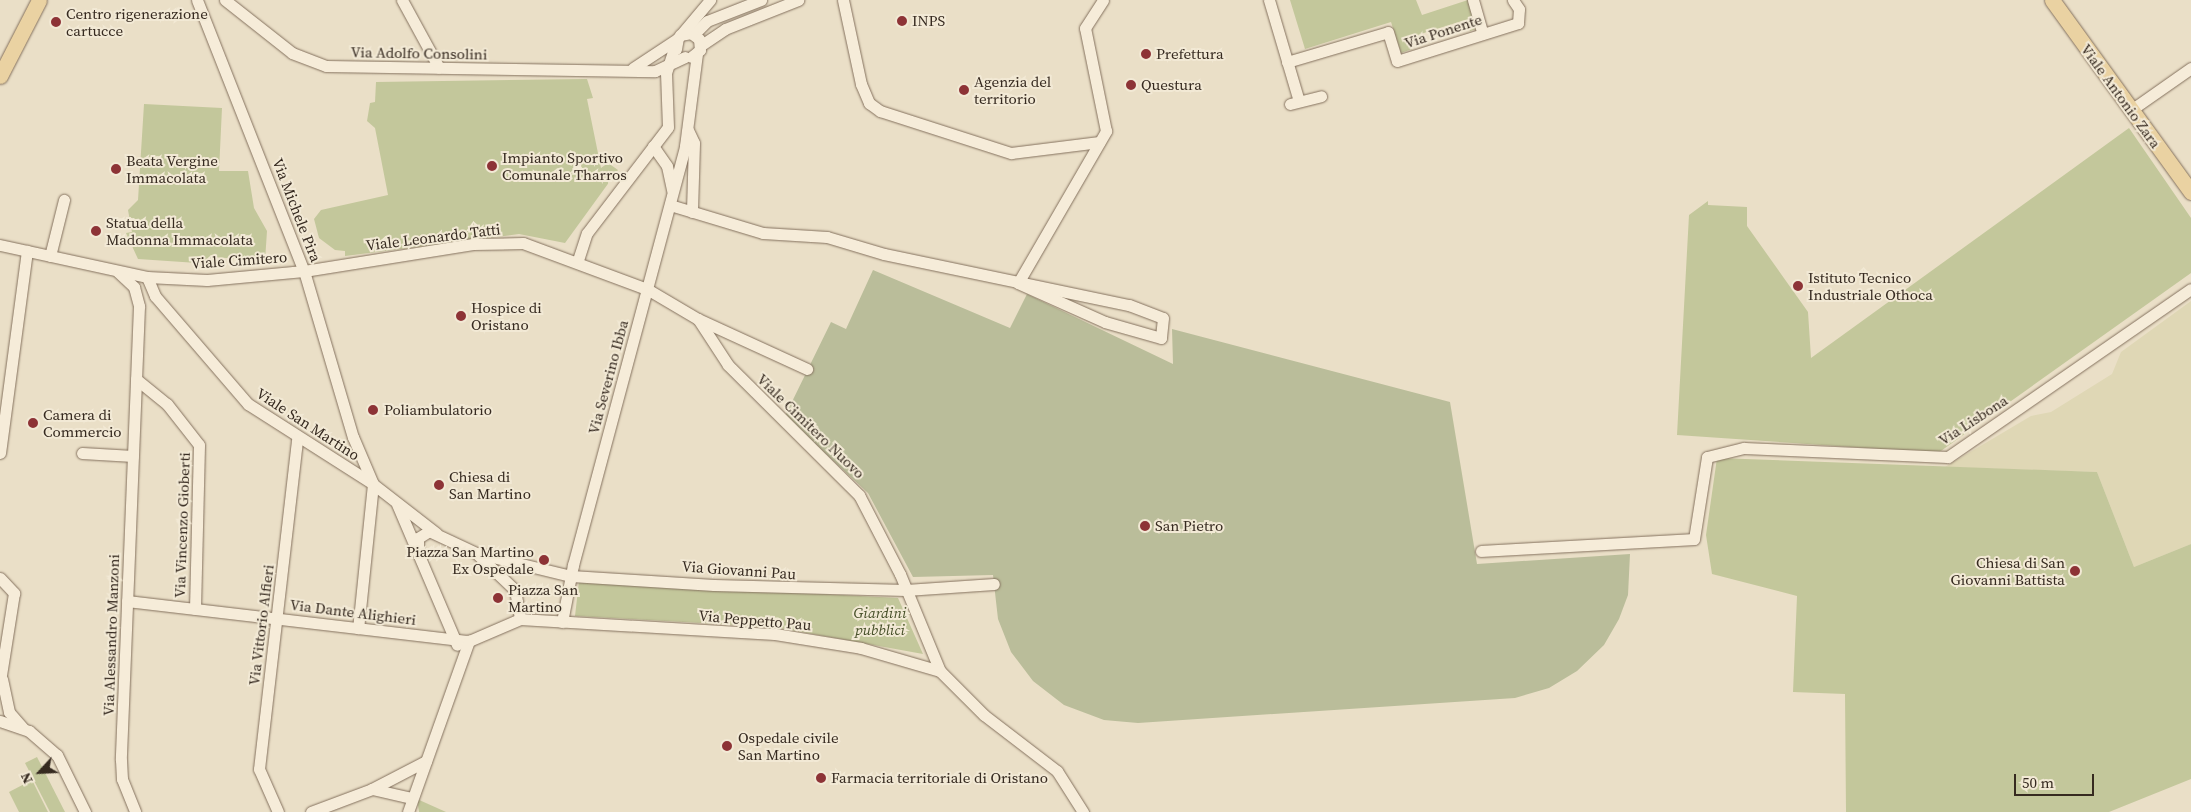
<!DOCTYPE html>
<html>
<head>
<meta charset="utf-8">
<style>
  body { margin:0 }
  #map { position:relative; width:2191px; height:812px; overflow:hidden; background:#eadfc7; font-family:"Source Serif 4",serif }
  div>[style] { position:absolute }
  .farmland>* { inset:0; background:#dfd7b5 }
  .green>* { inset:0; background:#c3c79b }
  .cemetery>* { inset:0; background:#babd9a }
  .roads { filter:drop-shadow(0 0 1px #84715e) drop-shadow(0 0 1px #84715e) }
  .minor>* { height:11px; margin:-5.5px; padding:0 5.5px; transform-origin:5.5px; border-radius:5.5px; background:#f6ecd9 }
  .major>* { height:15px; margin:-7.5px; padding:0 7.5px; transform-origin:7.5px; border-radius:7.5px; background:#ead2a2 }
  .dots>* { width:14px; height:14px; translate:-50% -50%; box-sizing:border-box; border:2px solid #f2e9d5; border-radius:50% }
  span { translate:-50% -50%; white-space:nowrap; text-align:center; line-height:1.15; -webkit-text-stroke:4px #f2e9d5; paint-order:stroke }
  .poi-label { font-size:15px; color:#362a20 }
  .left { translate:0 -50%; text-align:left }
  .right { translate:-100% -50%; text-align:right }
  .street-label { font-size:15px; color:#362a20 }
  .park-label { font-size:15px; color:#475029; font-style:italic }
  .north { position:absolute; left:15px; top:747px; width:50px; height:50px; -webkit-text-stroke:4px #f2e9d5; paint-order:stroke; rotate:245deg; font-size:14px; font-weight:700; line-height:20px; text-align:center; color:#362a20 }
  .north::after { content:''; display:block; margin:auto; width:18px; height:22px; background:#362a20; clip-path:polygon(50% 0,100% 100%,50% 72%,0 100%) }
  .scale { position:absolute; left:2014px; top:774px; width:80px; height:22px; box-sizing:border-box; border:2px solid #362a20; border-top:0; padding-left:6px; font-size:15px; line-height:18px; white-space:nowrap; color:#362a20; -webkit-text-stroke:4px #f2e9d5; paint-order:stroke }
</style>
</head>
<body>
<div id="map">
  <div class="farmland">
    <div style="clip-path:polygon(2191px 301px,2191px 544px,2134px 567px,2097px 472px,1945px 467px,2031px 416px,2051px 412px,2112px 374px,2121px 352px)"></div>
  </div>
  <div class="green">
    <div style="clip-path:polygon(1290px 0,1416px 0,1422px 15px,1468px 0,1479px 28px,1470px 31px,1465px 20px,1408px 38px,1412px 49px,1401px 53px,1391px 22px,1305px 49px)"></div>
    <div style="clip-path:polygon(587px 79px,593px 98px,587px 99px,601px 168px,608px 163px,618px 170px,565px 243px,519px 234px,345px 256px,345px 251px,335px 250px,319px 238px,314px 219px,321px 210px,388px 195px,375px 128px,367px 121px,370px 103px,375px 102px,376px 82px)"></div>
    <div style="clip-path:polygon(144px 104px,222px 108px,219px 171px,248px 171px,254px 208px,267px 231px,265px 261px,213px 257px,212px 264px,138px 259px,126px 233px,132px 232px,128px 210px,138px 200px)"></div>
    <div style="clip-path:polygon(2129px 128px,2191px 218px,2191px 273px,1938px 453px,1677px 435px,1689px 215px,1708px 201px,1708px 205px,1747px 207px,1747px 226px,1808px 312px,1811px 358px)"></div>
    <div style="clip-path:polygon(1717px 458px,2097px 472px,2134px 567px,2191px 544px,2191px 779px,2109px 812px,1846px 812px,1845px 694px,1793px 692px,1797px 596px,1712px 574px,1706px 535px)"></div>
    <div style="clip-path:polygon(579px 581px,898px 598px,923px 654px,774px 627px,575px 616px)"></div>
    <div style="clip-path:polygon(37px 757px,65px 812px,50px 812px,25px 763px)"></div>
    <div style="clip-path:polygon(32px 780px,48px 812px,19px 812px,9px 792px)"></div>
    <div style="clip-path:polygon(417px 799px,446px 812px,419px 812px)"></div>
  </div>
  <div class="cemetery">
    <div style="clip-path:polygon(873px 270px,1010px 328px,1027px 294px,1173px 364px,1172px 329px,1450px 402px,1477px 564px,1630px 554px,1628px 595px,1619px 619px,1604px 645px,1577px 671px,1549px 688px,1515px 698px,1138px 723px,1104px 720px,1064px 705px,1033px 681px,1011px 652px,998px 619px,993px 575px,913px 577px,868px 493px,785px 416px,831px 322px,846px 329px)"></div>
  </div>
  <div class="roads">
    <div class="minor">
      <div style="left:197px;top:0;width:291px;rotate:68.5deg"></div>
      <div style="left:304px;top:271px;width:173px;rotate:73.6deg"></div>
      <div style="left:353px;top:437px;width:51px;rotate:66.9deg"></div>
      <div style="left:373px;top:484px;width:145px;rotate:95.9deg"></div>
      <div style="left:225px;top:0;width:85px;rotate:38.3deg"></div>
      <div style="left:292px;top:53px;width:36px;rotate:21deg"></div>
      <div style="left:326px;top:66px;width:329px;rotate:0.9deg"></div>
      <div style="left:655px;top:71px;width:33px;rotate:-25deg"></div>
      <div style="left:402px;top:0;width:77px;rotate:61.4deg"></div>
      <div style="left:843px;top:0;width:86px;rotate:77.9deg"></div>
      <div style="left:861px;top:84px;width:21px;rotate:67deg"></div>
      <div style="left:869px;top:103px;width:14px;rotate:36deg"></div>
      <div style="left:880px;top:111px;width:138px;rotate:17.8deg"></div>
      <div style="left:1011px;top:153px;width:89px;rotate:-7.1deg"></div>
      <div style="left:1269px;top:0;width:105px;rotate:73.5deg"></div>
      <div style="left:1473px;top:0;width:35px;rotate:74deg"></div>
      <div style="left:694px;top:34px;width:18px;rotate:-45deg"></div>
      <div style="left:707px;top:21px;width:58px;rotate:-21.3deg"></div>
      <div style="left:680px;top:35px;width:11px;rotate:-10deg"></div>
      <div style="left:691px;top:33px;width:10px;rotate:37deg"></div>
      <div style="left:699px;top:39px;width:11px;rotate:85deg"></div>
      <div style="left:700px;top:50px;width:11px;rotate:142deg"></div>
      <div style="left:700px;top:46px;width:30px;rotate:-34deg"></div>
      <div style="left:725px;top:29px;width:79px;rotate:-21.7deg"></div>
      <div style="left:676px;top:49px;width:11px;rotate:-80deg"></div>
      <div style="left:678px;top:38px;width:50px;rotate:-49.9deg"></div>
      <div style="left:1287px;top:62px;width:105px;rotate:-16.5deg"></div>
      <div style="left:1388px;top:32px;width:30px;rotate:73deg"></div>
      <div style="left:1397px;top:61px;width:127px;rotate:-17.4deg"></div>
      <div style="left:1518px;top:23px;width:14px;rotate:-86deg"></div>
      <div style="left:1519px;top:9px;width:11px;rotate:-124deg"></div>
      <div style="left:633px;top:68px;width:53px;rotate:-33.4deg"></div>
      <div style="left:1290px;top:104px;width:32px;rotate:-14deg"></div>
      <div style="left:2131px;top:110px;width:73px;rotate:-35deg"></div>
      <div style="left:688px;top:130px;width:14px;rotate:65deg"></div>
      <div style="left:694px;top:143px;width:69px;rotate:91.7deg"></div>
      <div style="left:653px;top:146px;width:24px;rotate:55deg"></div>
      <div style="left:667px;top:166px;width:25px;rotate:78deg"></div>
      <div style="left:670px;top:205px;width:97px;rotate:16.8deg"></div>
      <div style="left:763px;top:233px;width:64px;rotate:3.6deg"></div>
      <div style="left:827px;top:237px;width:59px;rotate:16.6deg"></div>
      <div style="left:884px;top:254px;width:250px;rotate:11.8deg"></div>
      <div style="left:1129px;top:305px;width:36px;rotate:21deg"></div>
      <div style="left:1163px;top:318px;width:20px;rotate:96deg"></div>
      <div style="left:1161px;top:338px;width:58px;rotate:-164.1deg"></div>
      <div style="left:1105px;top:322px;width:95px;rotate:-155.9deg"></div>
      <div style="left:0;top:245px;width:150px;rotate:12.3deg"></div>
      <div style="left:147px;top:277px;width:60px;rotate:2.9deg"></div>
      <div style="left:207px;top:280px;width:97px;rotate:-5.3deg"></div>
      <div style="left:304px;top:271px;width:171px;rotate:-9.1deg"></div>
      <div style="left:473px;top:244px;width:50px;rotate:-1.1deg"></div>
      <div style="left:523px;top:243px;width:132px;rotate:20.4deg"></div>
      <div style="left:647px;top:289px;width:59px;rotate:30.5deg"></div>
      <div style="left:698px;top:319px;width:120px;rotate:24.6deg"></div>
      <div style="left:50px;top:256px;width:58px;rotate:-76deg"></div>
      <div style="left:578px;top:260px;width:28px;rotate:-72deg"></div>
      <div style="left:587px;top:233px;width:133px;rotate:-52.6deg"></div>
      <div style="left:668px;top:127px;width:54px;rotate:-92.1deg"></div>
      <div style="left:666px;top:73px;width:33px;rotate:-72deg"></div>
      <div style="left:118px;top:272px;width:22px;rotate:43deg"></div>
      <div style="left:134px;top:287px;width:20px;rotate:75deg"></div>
      <div style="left:139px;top:306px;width:454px;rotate:92.3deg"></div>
      <div style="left:121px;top:760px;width:19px;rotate:87deg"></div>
      <div style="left:122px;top:779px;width:35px;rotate:68deg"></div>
      <div style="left:147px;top:277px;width:21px;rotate:67deg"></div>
      <div style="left:155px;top:296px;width:143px;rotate:49.3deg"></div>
      <div style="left:248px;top:404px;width:148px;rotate:32.6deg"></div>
      <div style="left:373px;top:484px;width:80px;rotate:37.9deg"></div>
      <div style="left:1018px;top:283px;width:176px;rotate:-59.9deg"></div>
      <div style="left:1106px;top:131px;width:105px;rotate:-101.5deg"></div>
      <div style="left:1085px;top:28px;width:33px;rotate:-57deg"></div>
      <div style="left:698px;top:319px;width:55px;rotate:56.9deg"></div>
      <div style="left:728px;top:365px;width:185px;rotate:44.8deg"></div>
      <div style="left:859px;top:495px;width:89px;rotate:62.6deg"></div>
      <div style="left:900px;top:574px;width:105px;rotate:67.6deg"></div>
      <div style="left:940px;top:671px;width:62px;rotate:45deg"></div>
      <div style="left:984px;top:715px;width:92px;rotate:37.5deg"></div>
      <div style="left:1057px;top:771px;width:49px;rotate:57.6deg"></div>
      <div style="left:136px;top:379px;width:40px;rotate:39deg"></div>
      <div style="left:167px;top:404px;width:52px;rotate:52deg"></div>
      <div style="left:199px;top:445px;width:164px;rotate:91.4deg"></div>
      <div style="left:0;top:453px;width:204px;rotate:-82.4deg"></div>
      <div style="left:82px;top:453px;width:51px;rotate:3.4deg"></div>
      <div style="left:397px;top:504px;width:153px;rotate:66.9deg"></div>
      <div style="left:418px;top:548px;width:10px;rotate:-90deg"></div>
      <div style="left:418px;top:538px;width:13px;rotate:-32deg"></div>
      <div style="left:429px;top:531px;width:52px;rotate:25.1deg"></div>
      <div style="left:476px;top:553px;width:54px;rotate:43.5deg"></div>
      <div style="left:515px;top:590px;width:29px;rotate:80deg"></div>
      <div style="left:1481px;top:551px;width:213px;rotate:-3.2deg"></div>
      <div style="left:1694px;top:539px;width:83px;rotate:-81deg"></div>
      <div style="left:1707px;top:457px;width:38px;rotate:-14deg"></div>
      <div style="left:1744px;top:448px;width:204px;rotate:2.5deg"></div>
      <div style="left:1948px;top:457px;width:295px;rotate:-34.7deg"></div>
      <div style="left:476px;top:553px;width:98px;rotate:13.6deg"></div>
      <div style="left:571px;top:576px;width:143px;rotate:3.6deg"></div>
      <div style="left:714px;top:585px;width:192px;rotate:1.5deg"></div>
      <div style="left:906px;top:590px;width:88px;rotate:-3.9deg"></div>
      <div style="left:0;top:578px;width:21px;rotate:47deg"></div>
      <div style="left:14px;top:593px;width:89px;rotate:99deg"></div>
      <div style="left:127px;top:601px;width:344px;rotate:6.7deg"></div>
      <div style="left:469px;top:641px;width:56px;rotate:-23.3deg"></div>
      <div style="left:520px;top:619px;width:255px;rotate:3.4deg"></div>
      <div style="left:775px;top:634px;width:87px;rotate:9.2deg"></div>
      <div style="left:861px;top:648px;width:82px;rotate:16.2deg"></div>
      <div style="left:562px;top:622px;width:58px;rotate:-79.1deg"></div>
      <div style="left:573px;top:565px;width:434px;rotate:-75deg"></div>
      <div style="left:685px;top:146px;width:94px;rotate:-82.6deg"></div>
      <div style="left:2px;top:679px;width:34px;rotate:78deg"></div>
      <div style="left:9px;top:712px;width:21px;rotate:49deg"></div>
      <div style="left:0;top:721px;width:31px;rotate:19deg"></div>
      <div style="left:29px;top:731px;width:37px;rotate:41deg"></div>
      <div style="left:57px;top:755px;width:64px;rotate:63.8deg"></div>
      <div style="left:372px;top:789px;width:41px;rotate:12.7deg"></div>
      <div style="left:278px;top:812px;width:47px;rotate:-113.8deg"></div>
      <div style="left:259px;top:769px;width:332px;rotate:-83.4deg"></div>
      <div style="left:311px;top:812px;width:65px;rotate:-20.7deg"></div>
      <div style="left:372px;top:789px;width:61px;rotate:-27.4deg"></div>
      <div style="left:408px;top:812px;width:182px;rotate:-70.4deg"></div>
    </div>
    <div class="major">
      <div style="left:2052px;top:0;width:237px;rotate:54.1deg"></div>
      <div style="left:0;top:76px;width:85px;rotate:-62.8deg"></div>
    </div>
  </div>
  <div class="dots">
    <div style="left:902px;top:21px;background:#8d3336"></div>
    <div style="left:56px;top:22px;background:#8d3336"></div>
    <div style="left:1146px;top:54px;background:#8d3336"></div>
    <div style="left:1131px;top:85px;background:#8d3336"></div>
    <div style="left:964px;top:90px;background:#8d3336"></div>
    <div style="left:492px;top:166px;background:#8d3336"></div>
    <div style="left:116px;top:169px;background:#8d3336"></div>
    <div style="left:96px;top:231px;background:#8d3336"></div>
    <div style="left:1798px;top:286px;background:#8d3336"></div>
    <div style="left:461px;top:316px;background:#8d3336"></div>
    <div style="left:373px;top:410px;background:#8d3336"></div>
    <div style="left:33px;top:423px;background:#8d3336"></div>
    <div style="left:439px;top:485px;background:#8d3336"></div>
    <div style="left:1145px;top:526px;background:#8d3336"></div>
    <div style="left:544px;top:560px;background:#8d3336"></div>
    <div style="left:2075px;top:571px;background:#8d3336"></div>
    <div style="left:498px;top:598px;background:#8d3336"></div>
    <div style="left:727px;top:746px;background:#8d3336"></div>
    <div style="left:821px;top:778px;background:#8d3336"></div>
  </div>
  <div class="poi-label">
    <span class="left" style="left:66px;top:22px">Centro rigenerazione<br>cartucce</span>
    <span class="left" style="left:912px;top:21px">INPS</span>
    <span class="left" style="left:1156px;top:54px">Prefettura</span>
    <span class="left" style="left:974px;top:90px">Agenzia del<br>territorio</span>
    <span class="left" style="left:1141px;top:85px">Questura</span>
    <span class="left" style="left:502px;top:166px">Impianto Sportivo<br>Comunale Tharros</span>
    <span class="left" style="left:126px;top:169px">Beata Vergine<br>Immacolata</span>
    <span class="left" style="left:106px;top:231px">Statua della<br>Madonna Immacolata</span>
    <span class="left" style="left:1808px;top:286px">Istituto Tecnico<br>Industriale Othoca</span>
    <span class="left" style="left:471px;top:316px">Hospice di<br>Oristano</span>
    <span class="left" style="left:384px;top:410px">Poliambulatorio</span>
    <span class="left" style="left:43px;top:423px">Camera di<br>Commercio</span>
    <span class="left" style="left:449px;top:485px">Chiesa di<br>San Martino</span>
    <span class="left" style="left:1155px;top:526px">San Pietro</span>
    <span class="right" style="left:534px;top:560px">Piazza San Martino<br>Ex Ospedale</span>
    <span class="right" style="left:2065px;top:571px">Chiesa di San<br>Giovanni Battista</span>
    <span class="left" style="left:508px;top:598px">Piazza San<br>Martino</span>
    <span class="left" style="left:738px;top:746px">Ospedale civile<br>San Martino</span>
    <span class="left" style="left:831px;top:778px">Farmacia territoriale di Oristano</span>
  </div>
  <div class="street-label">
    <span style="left:1443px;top:31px;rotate:-18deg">Via Ponente</span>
    <span style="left:419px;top:53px;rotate:1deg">Via Adolfo Consolini</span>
    <span style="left:2121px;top:96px;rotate:54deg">Viale Antonio Zara</span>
    <span style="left:297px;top:210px;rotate:69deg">Via Michele Pira</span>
    <span style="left:433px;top:237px;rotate:-7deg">Viale Leonardo Tatti</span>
    <span style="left:239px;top:260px;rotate:-4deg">Viale Cimitero</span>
    <span style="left:608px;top:377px;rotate:-75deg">Via Severino Ibba</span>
    <span style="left:1973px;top:420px;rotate:-33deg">Via Lisbona</span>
    <span style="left:308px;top:424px;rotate:33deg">Viale San Martino</span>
    <span style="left:811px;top:426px;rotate:44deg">Viale Cimitero Nuovo</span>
    <span style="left:182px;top:525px;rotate:-88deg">Via Vincenzo Gioberti</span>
    <span style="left:739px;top:570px;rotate:4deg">Via Giovanni Pau</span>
    <span style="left:353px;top:612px;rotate:7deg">Via Dante Alighieri</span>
    <span style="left:755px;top:620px;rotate:5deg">Via Peppetto Pau</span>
    <span style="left:261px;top:625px;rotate:-83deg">Via Vittorio Alfieri</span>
    <span style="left:111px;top:635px;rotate:-88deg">Via Alessandro Manzoni</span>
  </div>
  <div class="park-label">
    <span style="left:880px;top:621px">Giardini<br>pubblici</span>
  </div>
  <div class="north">N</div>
  <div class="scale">50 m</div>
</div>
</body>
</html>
